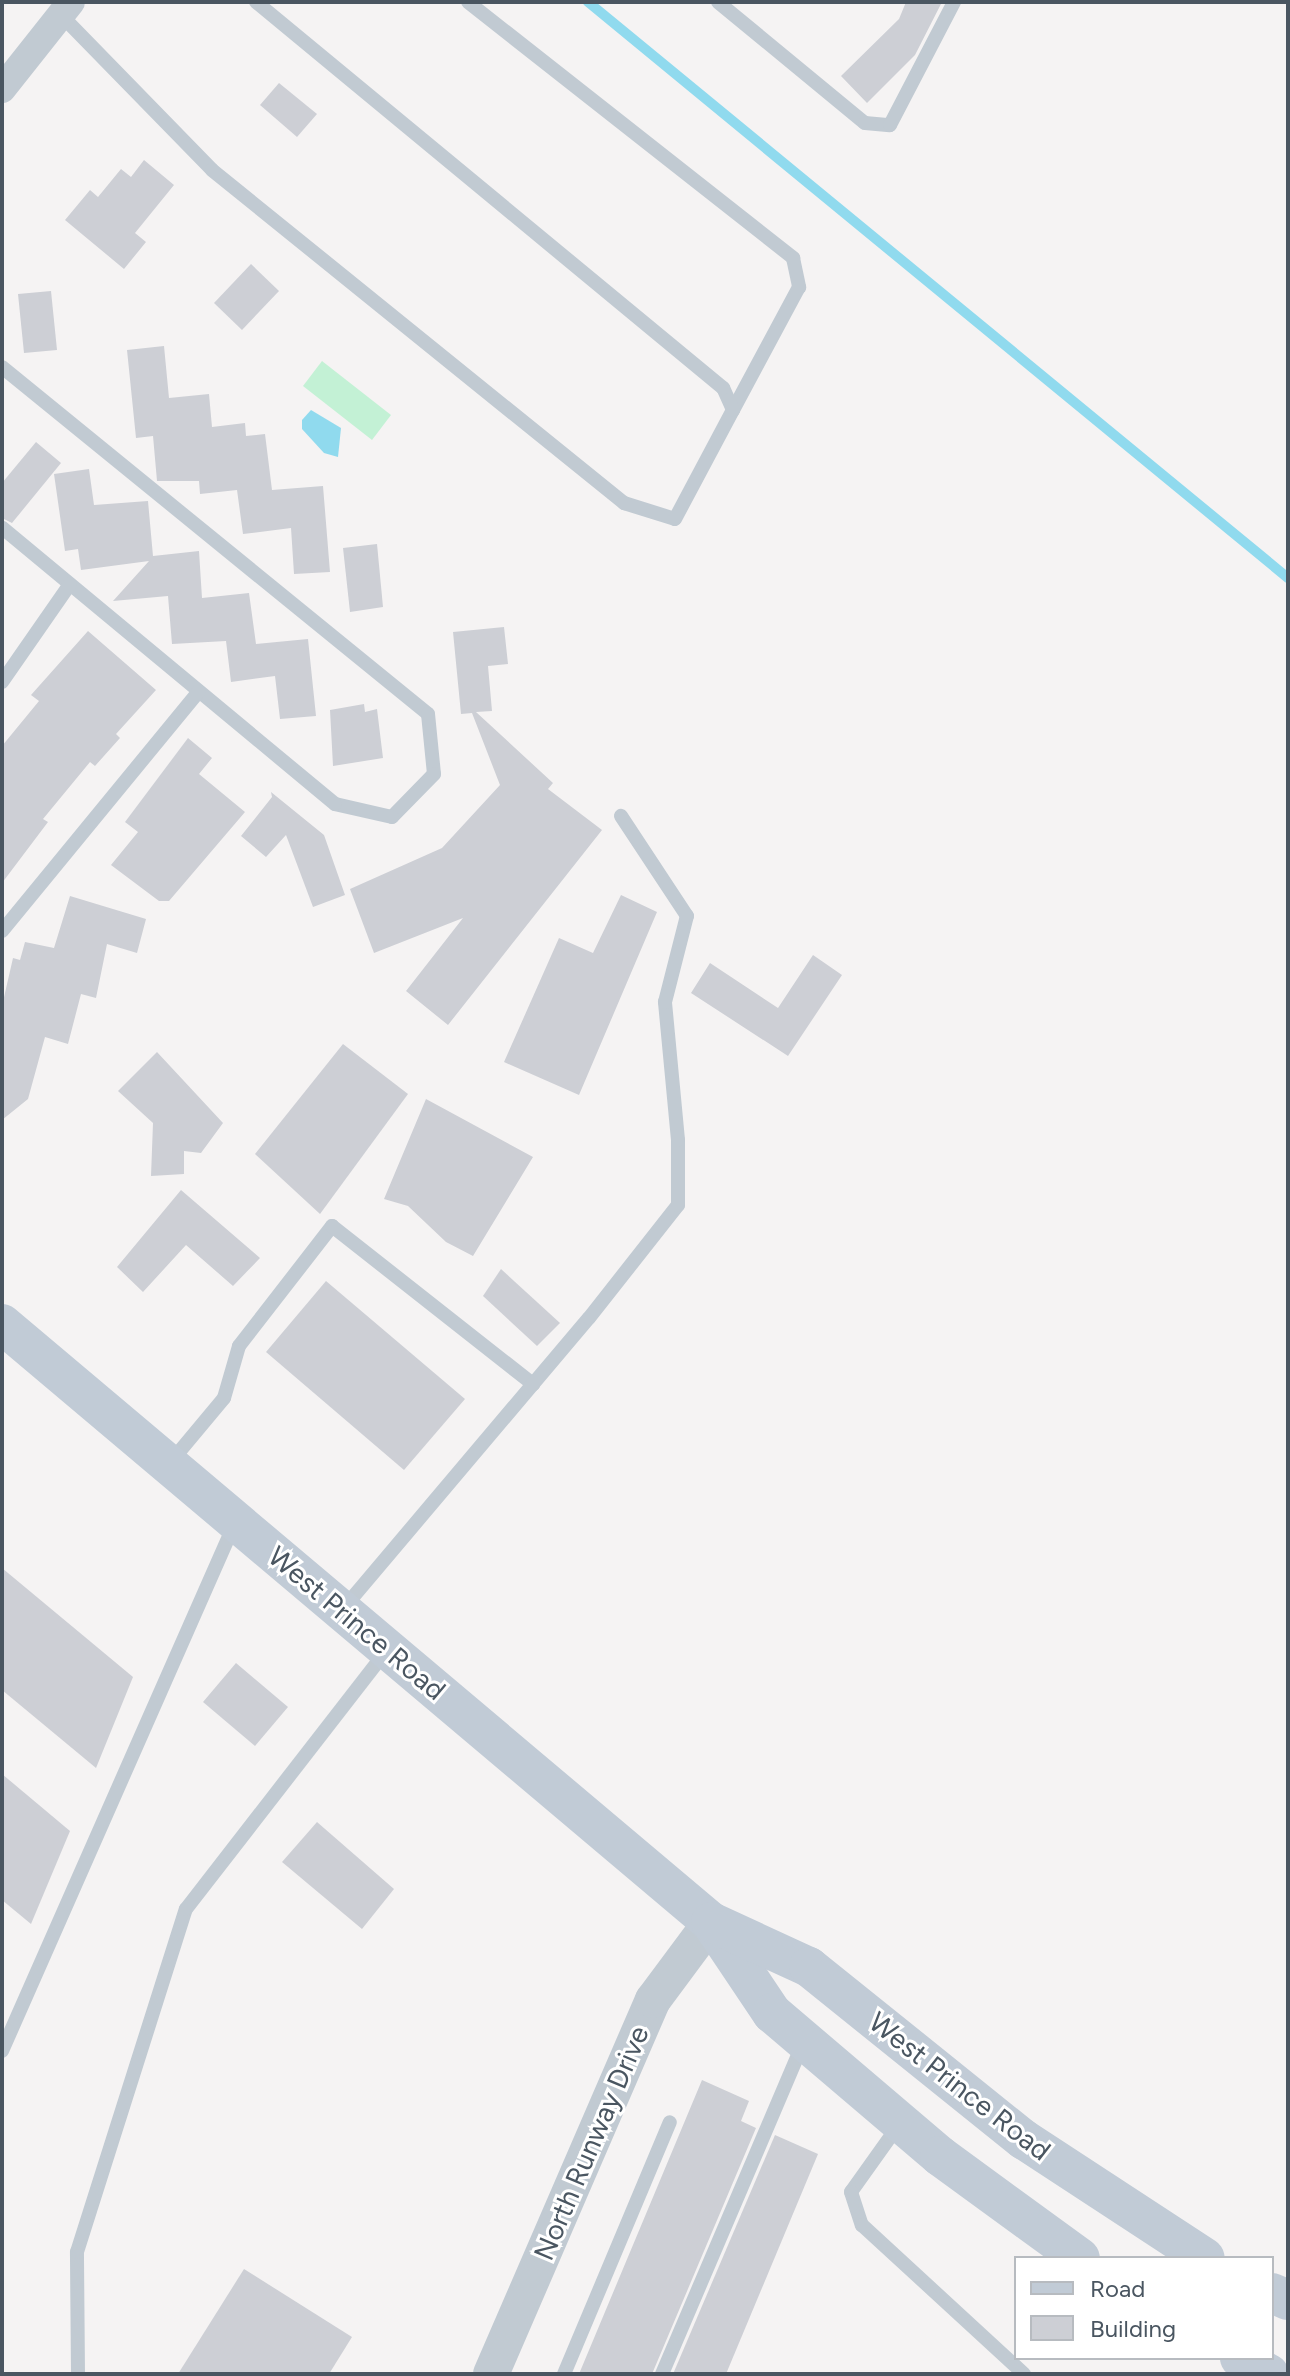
<!DOCTYPE html>
<html>
<head>
<meta charset="utf-8">
<style>
  body { margin:0 }
  #map { position:relative; width:1290px; height:2376px; overflow:hidden; background:#f5f3f3; font-family:Figtree,sans-serif }
  div>[style] { position:absolute }
  .green>* { inset:0; background:#c3f1d5 }
  .water>* { inset:0; background:#90daee }
  .stream>* { height:10px; margin:-5px; padding:0 5px; transform-origin:5px; border-radius:5px; background:#90daee }
  .building>* { inset:0; background:#cdcfd5 }
  .service>* { height:14px; margin:-7px; padding:0 7px; transform-origin:7px; border-radius:7px; background:#c1cad2 }
  .minor>* { height:28px; margin:-14px; padding:0 14px; transform-origin:14px; border-radius:14px; background:#c1cad2 }
  .tertiary>* { height:36px; margin:-18px; padding:0 18px; transform-origin:18px; border-radius:18px; background:#c1cad2 }
  .secondary>* { height:40px; margin:-20px; padding:0 20px; transform-origin:20px; border-radius:20px; background:#c1cbd6 }
  span { translate:-50% -50%; white-space:nowrap; text-align:center; line-height:1.15; -webkit-text-stroke:6px #fff; paint-order:stroke }
  .street-label { font-size:28px; color:#4a5661 }
  .frame { position:absolute; inset:0; border:4px solid #4a5661; pointer-events:none }
  .legend { position:absolute; left:1014px; top:2256px; width:260px; height:104px; box-sizing:border-box; background:#fff; border:2px solid #b7bbc0; margin:0; padding:10px 14px; list-style:none; font-size:24px; color:#4a5661 }
  .legend li { display:flex; align-items:center; gap:16px; height:40px }
  .legend b { width:40px; border:2px solid #b7bbc0 }
</style>
</head>
<body>
<div id="map">
  <div class="green">
    <div style="clip-path:polygon(322px 361px,391px 415px,372px 440px,303px 386px)"></div>
  </div>
  <div class="water">
    <div style="clip-path:polygon(311px 410px,341px 428px,338px 457px,324px 453px,302px 429px,302px 420px)"></div>
  </div>
  <div class="stream">
    <div style="left:588px;top:2px;width:907px;rotate:39.45deg"></div>
  </div>
  <div class="building">
    <div style="clip-path:polygon(906px 2px,942px 2px,915px 55px,867px 103px,841px 76px,899px 19px)"></div>
    <div style="clip-path:polygon(279px 83px,317px 114px,297px 137px,260px 105px)"></div>
    <div style="clip-path:polygon(144px 160px,174px 185px,135px 233px,146px 242px,124px 269px,65px 220px,90px 190px,98px 197px,121px 169px,131px 177px)"></div>
    <div style="clip-path:polygon(251px 264px,279px 291px,242px 330px,214px 303px)"></div>
    <div style="clip-path:polygon(51px 291px,57px 350px,24px 353px,18px 294px)"></div>
    <div style="clip-path:polygon(164px 346px,169px 398px,209px 394px,212px 427px,245px 423px,246px 436px,265px 434px,272px 490px,323px 486px,330px 572px,294px 574px,291px 528px,243px 534px,237px 490px,200px 494px,199px 481px,157px 481px,153px 436px,136px 438px,127px 350px)"></div>
    <div style="clip-path:polygon(36px 442px,61px 463px,12px 523px,2px 518px,2px 483px)"></div>
    <div style="clip-path:polygon(89px 469px,94px 505px,148px 501px,153px 556px,199px 551px,202px 598px,249px 593px,256px 644px,308px 639px,316px 716px,280px 719px,275px 676px,231px 682px,226px 641px,172px 644px,168px 596px,113px 601px,149px 561px,81px 570px,78px 549px,65px 551px,54px 474px)"></div>
    <div style="clip-path:polygon(377px 544px,383px 607px,350px 612px,343px 548px)"></div>
    <div style="clip-path:polygon(504px 627px,508px 664px,488px 666px,492px 711px,476px 712px,553px 783px,548px 789px,602px 830px,448px 1025px,406px 991px,463px 918px,374px 953px,350px 889px,442px 848px,500px 785px,472px 713px,461px 714px,453px 632px)"></div>
    <div style="clip-path:polygon(88px 631px,156px 690px,116px 734px,120px 738px,95px 766px,90px 762px,43px 819px,48px 822px,2px 883px,2px 746px,39px 701px,31px 695px)"></div>
    <div style="clip-path:polygon(364px 704px,365px 712px,377px 709px,383px 758px,333px 766px,330px 710px)"></div>
    <div style="clip-path:polygon(188px 738px,212px 758px,199px 774px,245px 812px,169px 901px,159px 901px,111px 865px,138px 832px,125px 822px)"></div>
    <div style="clip-path:polygon(271px 792px,324px 835px,345px 895px,313px 907px,286px 835px,266px 857px,241px 836px,272px 797px)"></div>
    <div style="clip-path:polygon(621px 895px,657px 912px,579px 1095px,504px 1062px,559px 938px,593px 953px)"></div>
    <div style="clip-path:polygon(70px 896px,146px 919px,137px 953px,107px 944px,96px 998px,81px 994px,68px 1044px,45px 1037px,28px 1099px,2px 1120px,2px 1006px,13px 958px,20px 960px,25px 942px,54px 948px)"></div>
    <div style="clip-path:polygon(813px 955px,842px 975px,788px 1056px,691px 993px,710px 963px,778px 1008px)"></div>
    <div style="clip-path:polygon(343px 1044px,408px 1094px,320px 1214px,255px 1154px)"></div>
    <div style="clip-path:polygon(157px 1052px,223px 1123px,201px 1153px,184px 1151px,184px 1174px,151px 1176px,153px 1123px,118px 1091px)"></div>
    <div style="clip-path:polygon(426px 1099px,533px 1157px,473px 1256px,446px 1242px,408px 1206px,384px 1199px)"></div>
    <div style="clip-path:polygon(181px 1190px,260px 1258px,233px 1286px,186px 1245px,143px 1292px,117px 1267px)"></div>
    <div style="clip-path:polygon(501px 1269px,560px 1323px,537px 1346px,483px 1296px)"></div>
    <div style="clip-path:polygon(326px 1281px,465px 1399px,404px 1470px,266px 1352px)"></div>
    <div style="clip-path:polygon(2px 1568px,133px 1677px,96px 1768px,2px 1690px)"></div>
    <div style="clip-path:polygon(236px 1663px,288px 1707px,255px 1746px,203px 1702px)"></div>
    <div style="clip-path:polygon(2px 1774px,70px 1831px,31px 1924px,2px 1900px)"></div>
    <div style="clip-path:polygon(317px 1822px,394px 1889px,362px 1929px,282px 1862px)"></div>
    <div style="clip-path:polygon(702px 2080px,749px 2101px,741px 2121px,756px 2128px,652px 2374px,579px 2374px)"></div>
    <div style="clip-path:polygon(775px 2135px,818px 2154px,726px 2374px,673px 2374px)"></div>
    <div style="clip-path:polygon(244px 2269px,352px 2337px,329px 2374px,178px 2374px)"></div>
  </div>
  <div class="service">
    <div style="left:468px;top:2px;width:414px;rotate:38.2deg"></div>
    <div style="left:793px;top:258px;width:30px;rotate:78deg"></div>
    <div style="left:799px;top:287px;width:140px;rotate:118.2deg"></div>
    <div style="left:718px;top:2px;width:190px;rotate:39.5deg"></div>
    <div style="left:865px;top:123px;width:25px;rotate:5deg"></div>
    <div style="left:890px;top:125px;width:139px;rotate:-62.5deg"></div>
    <div style="left:61px;top:15px;width:216px;rotate:45.7deg"></div>
    <div style="left:212px;top:170px;width:530px;rotate:38.95deg"></div>
    <div style="left:624px;top:503px;width:53px;rotate:17.4deg"></div>
    <div style="left:675px;top:519px;width:123px;rotate:-62deg"></div>
    <div style="left:733px;top:410px;width:24px;rotate:-114deg"></div>
    <div style="left:723px;top:388px;width:606px;rotate:-140.42deg"></div>
    <div style="left:2px;top:367px;width:549px;rotate:39.16deg"></div>
    <div style="left:428px;top:714px;width:60px;rotate:84.3deg"></div>
    <div style="left:434px;top:774px;width:60px;rotate:134.3deg"></div>
    <div style="left:392px;top:817px;width:58px;rotate:-167.2deg"></div>
    <div style="left:335px;top:804px;width:433px;rotate:-140.3deg"></div>
    <div style="left:2px;top:682px;width:119px;rotate:-55.2deg"></div>
    <div style="left:2px;top:931px;width:310px;rotate:-50.6deg"></div>
    <div style="left:169px;top:1464px;width:86px;rotate:-50.2deg"></div>
    <div style="left:224px;top:1398px;width:54px;rotate:-73.9deg"></div>
    <div style="left:239px;top:1346px;width:152px;rotate:-52.2deg"></div>
    <div style="left:332px;top:1226px;width:256px;rotate:38.2deg"></div>
    <div style="left:342px;top:1610px;width:382px;rotate:-49.8deg"></div>
    <div style="left:589px;top:1318px;width:144px;rotate:-51.8deg"></div>
    <div style="left:678px;top:1205px;width:65px;rotate:-90deg"></div>
    <div style="left:678px;top:1140px;width:139px;rotate:-95.4deg"></div>
    <div style="left:665px;top:1002px;width:89px;rotate:-75.7deg"></div>
    <div style="left:687px;top:916px;width:120px;rotate:-123.4deg"></div>
    <div style="left:2px;top:2051px;width:575px;rotate:-66.2deg"></div>
    <div style="left:898px;top:2126px;width:81px;rotate:125.5deg"></div>
    <div style="left:851px;top:2192px;width:35px;rotate:72deg"></div>
    <div style="left:862px;top:2225px;width:220px;rotate:42.6deg"></div>
    <div style="left:78px;top:2374px;width:122px;rotate:-90.5deg"></div>
    <div style="left:77px;top:2252px;width:360px;rotate:-72.4deg"></div>
    <div style="left:186px;top:1909px;width:325px;rotate:-52.2deg"></div>
    <div style="left:564px;top:2374px;width:273px;rotate:-67.2deg"></div>
    <div style="left:662px;top:2374px;width:360px;rotate:-66.9deg"></div>
  </div>
  <div class="minor">
    <div style="left:2px;top:89px;width:111px;rotate:-51.6deg"></div>
  </div>
  <div class="tertiary">
    <div style="left:491px;top:2374px;width:408px;rotate:-66.6deg"></div>
    <div style="left:653px;top:2000px;width:97px;rotate:-53.4deg"></div>
  </div>
  <div class="secondary">
    <div style="left:2px;top:1324px;width:928px;rotate:40.15deg"></div>
    <div style="left:711px;top:1922px;width:110px;rotate:56.2deg"></div>
    <div style="left:772px;top:2013px;width:221px;rotate:40.4deg"></div>
    <div style="left:940px;top:2156px;width:173px;rotate:36.1deg"></div>
    <div style="left:711px;top:1922px;width:108px;rotate:24.7deg"></div>
    <div style="left:809px;top:1967px;width:275px;rotate:38.8deg"></div>
    <div style="left:1023px;top:2139px;width:217px;rotate:33.2deg"></div>
    <div style="left:1272px;top:2293px;width:17px;rotate:24deg"></div>
    <div style="left:1240px;top:2358px;width:33px;rotate:29deg"></div>
  </div>
  <div class="street-label">
    <span style="left:357px;top:1623px;rotate:40deg">West Prince Road</span>
    <span style="left:960px;top:2086px;rotate:38deg">West Prince Road</span>
    <span style="left:591px;top:2143px;rotate:-67deg">North Runway Drive</span>
  </div>
  <div class="frame"></div>
  <ul class="legend">
  <li><b style="height:10px;background:#c1cbd6"></b>Road</li>
  <li><b style="height:22px;background:#cdcfd5"></b>Building</li>
  </ul>
</div>
</body>
</html>
